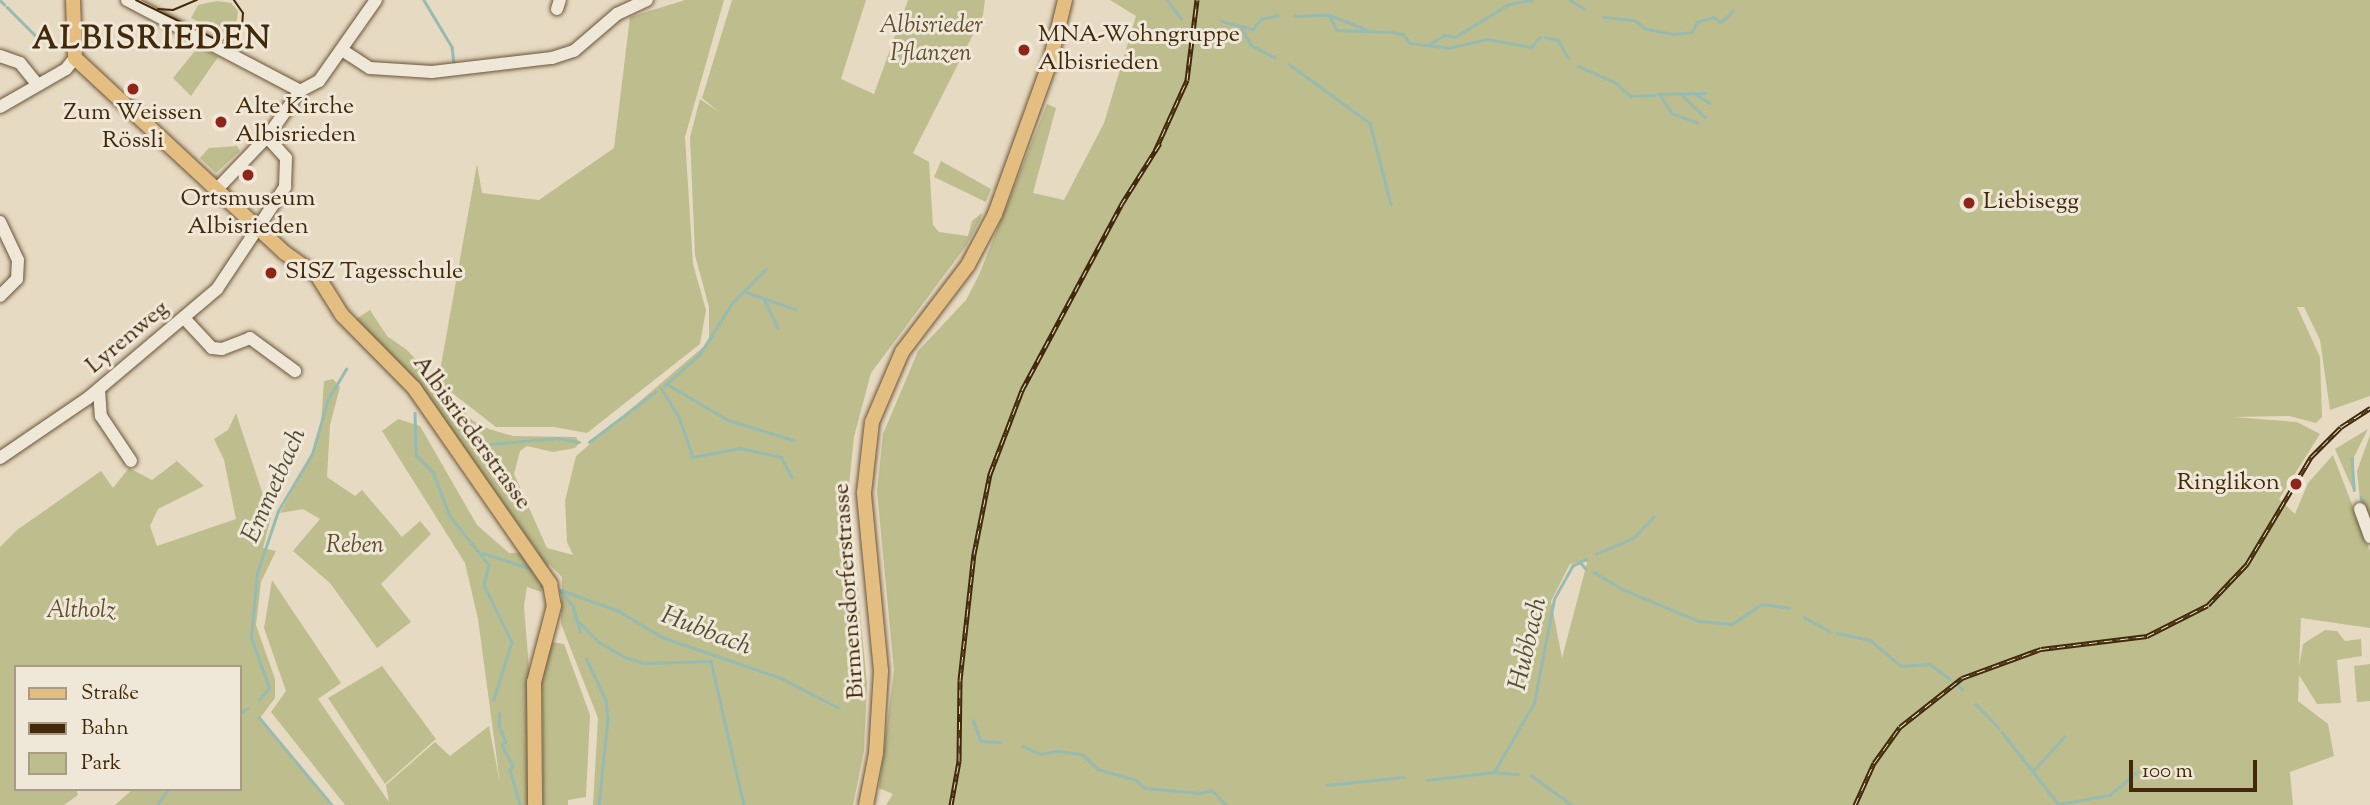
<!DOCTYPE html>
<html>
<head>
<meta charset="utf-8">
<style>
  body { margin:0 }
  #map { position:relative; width:2370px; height:805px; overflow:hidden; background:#e7dac2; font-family:"Sorts Mill Goudy",serif }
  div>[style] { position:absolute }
  .green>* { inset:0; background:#bebd8e }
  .stream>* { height:2.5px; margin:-1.25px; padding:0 1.25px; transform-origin:1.25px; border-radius:1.25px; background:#97bbb1 }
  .roads { filter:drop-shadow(0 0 2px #6a5538) drop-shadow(0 0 2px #6a5538) }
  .minor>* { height:12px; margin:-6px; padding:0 6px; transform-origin:6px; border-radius:6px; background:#efe7d7 }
  .major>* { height:14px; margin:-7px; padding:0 7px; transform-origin:7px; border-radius:7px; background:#e4bd81 }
  .tram>* { height:2px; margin:-1px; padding:0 1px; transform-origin:1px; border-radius:1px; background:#41290a }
  .rail>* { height:5px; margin-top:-2.5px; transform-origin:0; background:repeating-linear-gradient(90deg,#efe7d7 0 8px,#41290a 0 16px); box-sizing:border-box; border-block:2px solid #41290a }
  .dots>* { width:19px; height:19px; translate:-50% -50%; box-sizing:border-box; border:4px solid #efe7d7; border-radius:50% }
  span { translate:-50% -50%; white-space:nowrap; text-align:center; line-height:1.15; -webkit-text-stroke:6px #efe7d7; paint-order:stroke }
  .park-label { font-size:24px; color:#604e2b; font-style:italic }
  .poi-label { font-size:24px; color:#41290a }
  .left { translate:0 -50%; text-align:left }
  .right { translate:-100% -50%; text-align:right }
  .street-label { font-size:24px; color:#41290a }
  .water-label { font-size:26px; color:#564e34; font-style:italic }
  .district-label { font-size:32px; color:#41290a; font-weight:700; letter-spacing:2px }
  .legend { position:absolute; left:14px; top:665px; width:228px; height:126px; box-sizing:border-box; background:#efe7d7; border:2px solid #a99b85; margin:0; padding:9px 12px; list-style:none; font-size:21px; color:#41290a }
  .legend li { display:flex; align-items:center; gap:14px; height:35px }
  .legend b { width:35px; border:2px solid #a99b85 }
  .scale { position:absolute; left:2129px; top:760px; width:128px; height:32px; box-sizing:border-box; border:4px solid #41290a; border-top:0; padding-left:9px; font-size:21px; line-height:24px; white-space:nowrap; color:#41290a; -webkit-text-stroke:5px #efe7d7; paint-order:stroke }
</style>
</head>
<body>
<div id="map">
  <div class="green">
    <div style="clip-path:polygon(685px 0,724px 0,685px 137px,693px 264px,706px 310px,700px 344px,587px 433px,554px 427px,496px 427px,438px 382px,477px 164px,482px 193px,539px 200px,614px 148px,630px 17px)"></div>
    <div style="clip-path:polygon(732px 0,866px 0,841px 79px,874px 94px,908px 0,985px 0,983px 15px,913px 153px,929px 162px,933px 225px,939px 232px,968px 236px,972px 221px,982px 213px,981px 218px,966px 246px,871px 373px,854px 437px,848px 495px,867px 683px,864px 751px,853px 805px,593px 805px,598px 718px,561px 624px,562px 577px,549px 564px,541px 592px,527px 587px,524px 606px,529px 669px,528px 805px,345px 805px,271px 712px,286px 691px,264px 628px,272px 580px,341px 683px,318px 699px,389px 802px,386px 785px,435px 742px,450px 756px,489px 726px,500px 783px,478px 619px,465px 563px,382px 431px,398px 419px,420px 426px,477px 525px,509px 553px,538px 552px,407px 371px,356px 319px,370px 310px,387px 336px,407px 350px,473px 421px,489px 429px,513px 436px,576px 437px,579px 443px,575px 448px,553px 452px,527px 446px,520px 451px,514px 474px,547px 548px,573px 555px,567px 542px,565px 501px,576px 456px,709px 342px,709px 307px,695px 255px,690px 137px,700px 99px,719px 112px,702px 98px)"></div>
    <div style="clip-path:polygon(evenodd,1110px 0,2370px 0,2370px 396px,2330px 410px,2320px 340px,2304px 307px,2297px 307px,2320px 357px,2322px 417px,2316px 423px,2289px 416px,2234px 417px,2297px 422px,2320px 434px,2279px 499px,2295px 514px,2308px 483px,2333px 455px,2370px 551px,2370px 628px,2301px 618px,2299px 667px,2303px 644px,2325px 630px,2337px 631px,2345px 641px,2361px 639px,2362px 656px,2337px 660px,2341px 703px,2317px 704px,2299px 675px,2298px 701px,2328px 724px,2334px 756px,2290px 772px,2293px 805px,886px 805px,893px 794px,879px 788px,894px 670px,877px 491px,883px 434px,918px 351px,966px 300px,979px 275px,1047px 104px,1056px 108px,1033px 193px,1064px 200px,1104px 123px,1136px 16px,1110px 0,1587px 562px,1587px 563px,1562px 658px,1551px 601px,1570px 564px,1587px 562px)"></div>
    <div style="clip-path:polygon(217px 1px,231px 3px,238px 11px,236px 28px,226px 35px,191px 18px,198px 5px)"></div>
    <div style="clip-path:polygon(199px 46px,218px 57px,191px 96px,173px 78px)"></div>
    <div style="clip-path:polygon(237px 146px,240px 151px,216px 173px,200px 158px,209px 148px)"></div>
    <div style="clip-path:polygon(941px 161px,991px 189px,986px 202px,934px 177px)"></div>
    <div style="clip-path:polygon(333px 379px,340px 387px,330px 425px,327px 477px,355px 496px,362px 490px,402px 537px,420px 521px,431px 534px,381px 584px,411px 622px,377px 648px,330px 583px,293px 551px,320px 519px,303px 509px,280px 513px,313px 454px,321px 423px,324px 381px)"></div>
    <div style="clip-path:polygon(236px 413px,264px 498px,273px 509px,263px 548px,276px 551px,261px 582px,256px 625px,275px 679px,275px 698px,260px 718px,330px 805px,115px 805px,133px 789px,240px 789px,240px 667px,16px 667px,16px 789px,76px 789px,78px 795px,64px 805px,0 805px,0 547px,17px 530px,101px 471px,113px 488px,129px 468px,152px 480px,177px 461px,204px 486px,158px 509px,150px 526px,157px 546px,236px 519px,224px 460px,214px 439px,228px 430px)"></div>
    <div style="clip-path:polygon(2368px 429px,2354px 457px,2354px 492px,2335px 449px)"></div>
    <div style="clip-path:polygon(2370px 435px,2370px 526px,2360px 500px,2357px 471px)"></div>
    <div style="clip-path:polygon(551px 642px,564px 644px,590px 715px,586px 797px,568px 800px,568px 805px,543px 805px,542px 676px)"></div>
    <div style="clip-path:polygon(2370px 664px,2370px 701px,2357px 702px,2354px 666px)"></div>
    <div style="clip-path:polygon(382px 666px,436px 739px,385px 784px,328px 698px)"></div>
  </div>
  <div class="stream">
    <div style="left:0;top:0;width:6px;rotate:45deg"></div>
    <div style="left:424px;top:0;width:55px;rotate:59.2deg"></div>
    <div style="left:452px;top:47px;width:16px;rotate:83deg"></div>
    <div style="left:1167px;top:0;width:23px;rotate:52deg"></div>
    <div style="left:1570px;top:0;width:17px;rotate:31deg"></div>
    <div style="left:7px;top:7px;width:48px;rotate:45deg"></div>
    <div style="left:1329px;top:15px;width:39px;rotate:21deg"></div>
    <div style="left:1294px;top:16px;width:35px;rotate:-2deg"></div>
    <div style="left:1329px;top:15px;width:17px;rotate:62deg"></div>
    <div style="left:1337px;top:30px;width:55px;rotate:2.1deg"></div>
    <div style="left:1392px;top:32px;width:11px;rotate:10deg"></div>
    <div style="left:1403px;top:34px;width:11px;rotate:52deg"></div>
    <div style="left:1410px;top:43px;width:38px;rotate:7deg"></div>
    <div style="left:1448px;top:48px;width:40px;rotate:-13deg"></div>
    <div style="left:1487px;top:39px;width:45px;rotate:10.3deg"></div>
    <div style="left:1531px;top:47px;width:13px;rotate:-48deg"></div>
    <div style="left:1604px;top:17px;width:31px;rotate:6deg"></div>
    <div style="left:1635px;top:20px;width:14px;rotate:39deg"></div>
    <div style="left:1646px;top:29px;width:29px;rotate:10deg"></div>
    <div style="left:1675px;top:34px;width:17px;rotate:-7deg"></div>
    <div style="left:1692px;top:32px;width:11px;rotate:-63deg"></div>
    <div style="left:1697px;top:22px;width:17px;rotate:-17deg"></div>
    <div style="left:1713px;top:17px;width:9px;rotate:32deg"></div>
    <div style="left:1721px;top:22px;width:16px;rotate:-43deg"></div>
    <div style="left:1221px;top:21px;width:33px;rotate:14deg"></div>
    <div style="left:1253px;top:29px;width:13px;rotate:-51deg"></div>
    <div style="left:1261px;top:19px;width:17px;rotate:-13deg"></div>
    <div style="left:1242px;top:29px;width:18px;rotate:61deg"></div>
    <div style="left:1251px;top:45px;width:27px;rotate:28deg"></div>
    <div style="left:1545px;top:37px;width:13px;rotate:13deg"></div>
    <div style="left:1558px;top:40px;width:20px;rotate:60deg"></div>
    <div style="left:1430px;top:44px;width:17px;rotate:-33deg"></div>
    <div style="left:1444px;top:35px;width:11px;rotate:10deg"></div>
    <div style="left:1455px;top:37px;width:63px;rotate:-31.4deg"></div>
    <div style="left:1509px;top:4px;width:23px;rotate:-10deg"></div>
    <div style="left:1289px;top:64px;width:100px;rotate:36.1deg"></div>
    <div style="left:1370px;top:123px;width:84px;rotate:75.5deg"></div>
    <div style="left:1578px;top:66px;width:40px;rotate:23.4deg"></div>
    <div style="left:1615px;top:82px;width:21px;rotate:43deg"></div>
    <div style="left:1630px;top:96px;width:25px;rotate:-2deg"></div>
    <div style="left:1680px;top:93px;width:35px;rotate:44deg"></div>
    <div style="left:1695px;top:94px;width:17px;rotate:31deg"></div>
    <div style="left:1698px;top:123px;width:28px;rotate:-161deg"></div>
    <div style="left:1672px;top:114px;width:24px;rotate:-123deg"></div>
    <div style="left:1659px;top:94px;width:46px;rotate:-1.2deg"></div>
    <div style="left:746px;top:292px;width:52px;rotate:19.1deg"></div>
    <div style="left:764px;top:299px;width:32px;rotate:64deg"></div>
    <div style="left:667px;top:384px;width:71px;rotate:30.5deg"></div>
    <div style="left:728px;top:420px;width:69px;rotate:16.9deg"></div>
    <div style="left:664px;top:386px;width:48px;rotate:-41.6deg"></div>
    <div style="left:700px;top:354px;width:60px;rotate:-57.9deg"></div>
    <div style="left:732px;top:303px;width:48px;rotate:-45deg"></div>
    <div style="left:661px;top:388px;width:34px;rotate:58deg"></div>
    <div style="left:679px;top:417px;width:42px;rotate:70.7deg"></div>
    <div style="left:693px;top:457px;width:48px;rotate:-10.8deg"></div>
    <div style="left:740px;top:448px;width:42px;rotate:12.4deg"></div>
    <div style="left:781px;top:457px;width:23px;rotate:61deg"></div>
    <div style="left:415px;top:413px;width:42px;rotate:88.6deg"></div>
    <div style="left:416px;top:455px;width:24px;rotate:45deg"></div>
    <div style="left:433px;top:472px;width:47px;rotate:68.9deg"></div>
    <div style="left:450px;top:516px;width:63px;rotate:51.5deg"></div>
    <div style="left:489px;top:565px;width:21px;rotate:104deg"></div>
    <div style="left:484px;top:585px;width:64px;rotate:63.8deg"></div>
    <div style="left:512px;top:642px;width:60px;rotate:107.5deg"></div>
    <div style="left:589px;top:442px;width:83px;rotate:-37.1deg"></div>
    <div style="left:490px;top:444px;width:67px;rotate:-5.1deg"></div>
    <div style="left:557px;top:438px;width:22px;rotate:10deg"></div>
    <div style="left:2352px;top:458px;width:32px;rotate:86deg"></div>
    <div style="left:2361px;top:497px;width:12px;rotate:70deg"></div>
    <div style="left:483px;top:553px;width:52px;rotate:18.1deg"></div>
    <div style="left:1596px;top:554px;width:40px;rotate:-23.4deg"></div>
    <div style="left:1633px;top:538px;width:29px;rotate:-46deg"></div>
    <div style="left:1580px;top:562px;width:9px;rotate:49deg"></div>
    <div style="left:1594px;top:572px;width:33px;rotate:31deg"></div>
    <div style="left:1622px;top:589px;width:83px;rotate:22.6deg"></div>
    <div style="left:1699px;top:621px;width:33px;rotate:5deg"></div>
    <div style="left:1732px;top:624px;width:36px;rotate:-34deg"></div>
    <div style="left:1762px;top:604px;width:27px;rotate:8deg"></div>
    <div style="left:561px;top:590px;width:62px;rotate:19.9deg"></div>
    <div style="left:619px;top:611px;width:50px;rotate:31.2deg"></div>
    <div style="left:662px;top:637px;width:126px;rotate:19deg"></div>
    <div style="left:781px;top:678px;width:65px;rotate:27.3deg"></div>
    <div style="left:561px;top:591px;width:19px;rotate:51deg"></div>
    <div style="left:573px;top:606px;width:26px;rotate:74deg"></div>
    <div style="left:574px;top:617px;width:35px;rotate:45deg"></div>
    <div style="left:599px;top:642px;width:30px;rotate:30deg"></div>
    <div style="left:625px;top:657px;width:20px;rotate:18deg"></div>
    <div style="left:644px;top:663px;width:67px;rotate:-1.7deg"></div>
    <div style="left:711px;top:661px;width:148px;rotate:77.1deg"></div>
    <div style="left:1804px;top:617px;width:29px;rotate:29deg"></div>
    <div style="left:1837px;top:633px;width:34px;rotate:12deg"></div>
    <div style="left:1870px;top:640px;width:40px;rotate:40deg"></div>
    <div style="left:1901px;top:666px;width:29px;rotate:-4deg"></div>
    <div style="left:1930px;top:664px;width:25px;rotate:37deg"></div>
    <div style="left:586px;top:658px;width:47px;rotate:64.5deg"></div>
    <div style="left:606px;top:700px;width:19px;rotate:84deg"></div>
    <div style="left:608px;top:719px;width:86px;rotate:96deg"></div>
    <div style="left:1958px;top:685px;width:6px;rotate:45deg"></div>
    <div style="left:259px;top:700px;width:16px;rotate:-50deg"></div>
    <div style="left:269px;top:688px;width:53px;rotate:-109.8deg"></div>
    <div style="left:251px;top:638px;width:65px;rotate:-84.7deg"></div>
    <div style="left:257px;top:573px;width:65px;rotate:-71.3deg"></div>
    <div style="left:278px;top:511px;width:66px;rotate:-59.2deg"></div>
    <div style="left:312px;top:454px;width:57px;rotate:-73.8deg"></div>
    <div style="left:328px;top:399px;width:35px;rotate:-59deg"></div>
    <div style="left:1976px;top:704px;width:32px;rotate:46deg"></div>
    <div style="left:240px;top:713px;width:9px;rotate:-32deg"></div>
    <div style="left:500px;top:713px;width:12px;rotate:95deg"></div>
    <div style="left:499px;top:725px;width:18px;rotate:68deg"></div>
    <div style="left:506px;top:742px;width:5px;rotate:143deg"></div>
    <div style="left:502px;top:745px;width:24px;rotate:62deg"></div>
    <div style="left:513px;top:766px;width:5px;rotate:127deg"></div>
    <div style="left:510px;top:770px;width:36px;rotate:74deg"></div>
    <div style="left:259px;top:717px;width:114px;rotate:50.3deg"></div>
    <div style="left:973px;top:720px;width:22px;rotate:69deg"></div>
    <div style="left:981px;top:741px;width:20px;rotate:3deg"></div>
    <div style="left:2002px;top:732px;width:93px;rotate:52deg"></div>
    <div style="left:1022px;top:746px;width:21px;rotate:23deg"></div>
    <div style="left:1041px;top:754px;width:16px;rotate:-11deg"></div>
    <div style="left:1057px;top:751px;width:25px;rotate:7deg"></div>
    <div style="left:1082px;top:754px;width:22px;rotate:43deg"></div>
    <div style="left:1098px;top:769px;width:40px;rotate:16deg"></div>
    <div style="left:1136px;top:780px;width:12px;rotate:42deg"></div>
    <div style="left:1145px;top:788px;width:55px;rotate:5.2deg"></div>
    <div style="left:1200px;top:793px;width:12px;rotate:-14deg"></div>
    <div style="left:1212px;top:790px;width:21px;rotate:47deg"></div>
    <div style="left:2034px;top:770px;width:45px;rotate:-47.7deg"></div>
    <div style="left:1494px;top:772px;width:80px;rotate:-59.9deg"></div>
    <div style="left:1534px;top:703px;width:106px;rotate:-79.1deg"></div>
    <div style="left:1554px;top:599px;width:38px;rotate:-61deg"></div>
    <div style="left:1572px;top:566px;width:16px;rotate:-27deg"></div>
    <div style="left:1531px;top:775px;width:51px;rotate:36.2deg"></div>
    <div style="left:1427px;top:780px;width:67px;rotate:-6.8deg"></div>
    <div style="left:1494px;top:772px;width:24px;rotate:5deg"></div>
    <div style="left:1327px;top:785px;width:76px;rotate:-6deg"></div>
    <div style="left:2059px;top:804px;width:52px;rotate:-10deg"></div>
    <div style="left:2110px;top:795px;width:35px;rotate:-41deg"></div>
    <div style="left:157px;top:805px;width:19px;rotate:-55deg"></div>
  </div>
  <div class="roads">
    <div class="minor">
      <div style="left:127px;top:0;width:195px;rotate:27.7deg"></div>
      <div style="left:557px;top:9px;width:9px;rotate:-72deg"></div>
      <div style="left:342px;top:50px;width:33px;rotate:33deg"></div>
      <div style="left:370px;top:68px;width:62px;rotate:3.7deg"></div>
      <div style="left:432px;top:72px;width:121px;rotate:-6.7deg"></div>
      <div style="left:552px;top:58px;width:23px;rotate:-18deg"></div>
      <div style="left:574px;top:51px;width:57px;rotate:-40.7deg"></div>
      <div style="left:617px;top:14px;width:33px;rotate:-25deg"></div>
      <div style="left:0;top:56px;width:21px;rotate:19deg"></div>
      <div style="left:20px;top:63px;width:28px;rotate:51deg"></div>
      <div style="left:300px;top:91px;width:21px;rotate:-28deg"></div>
      <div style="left:319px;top:81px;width:99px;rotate:-54.9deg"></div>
      <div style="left:0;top:107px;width:76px;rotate:-29.9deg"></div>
      <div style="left:66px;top:69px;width:14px;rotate:-51deg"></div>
      <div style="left:219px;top:187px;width:69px;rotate:-46.2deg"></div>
      <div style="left:267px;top:137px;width:57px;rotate:-54.3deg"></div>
      <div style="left:0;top:222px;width:42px;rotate:64.7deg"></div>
      <div style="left:18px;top:260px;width:19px;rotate:93deg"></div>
      <div style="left:17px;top:279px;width:24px;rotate:135deg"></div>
      <div style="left:184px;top:318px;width:41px;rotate:47deg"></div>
      <div style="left:212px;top:348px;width:10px;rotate:6deg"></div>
      <div style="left:222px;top:349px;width:30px;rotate:-21deg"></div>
      <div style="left:250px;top:338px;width:56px;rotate:36.3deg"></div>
      <div style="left:99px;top:390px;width:26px;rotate:86deg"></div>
      <div style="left:101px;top:416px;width:54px;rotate:56.3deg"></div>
      <div style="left:0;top:458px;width:107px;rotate:-34.3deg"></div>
      <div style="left:88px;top:398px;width:169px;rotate:-40.2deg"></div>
      <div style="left:217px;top:289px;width:123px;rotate:-56.3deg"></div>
      <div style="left:285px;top:187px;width:29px;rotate:-88deg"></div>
      <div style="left:286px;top:158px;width:28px;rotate:-132deg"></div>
      <div style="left:2360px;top:509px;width:30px;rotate:70deg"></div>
    </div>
    <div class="major">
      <div style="left:73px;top:0;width:58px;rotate:88deg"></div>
      <div style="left:75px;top:58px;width:287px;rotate:42.9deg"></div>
      <div style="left:285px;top:253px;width:39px;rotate:35deg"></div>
      <div style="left:317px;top:275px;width:47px;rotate:58deg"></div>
      <div style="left:342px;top:315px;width:103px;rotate:45.4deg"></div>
      <div style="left:414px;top:388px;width:239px;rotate:55.2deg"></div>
      <div style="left:550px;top:584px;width:22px;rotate:80deg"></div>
      <div style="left:554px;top:606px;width:79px;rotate:104.7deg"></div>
      <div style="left:534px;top:682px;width:123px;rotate:89.5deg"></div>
      <div style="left:866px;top:805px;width:53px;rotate:-79.1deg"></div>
      <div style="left:876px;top:753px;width:82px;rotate:-86.5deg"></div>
      <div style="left:881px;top:671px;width:179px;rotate:-95.5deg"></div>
      <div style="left:864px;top:493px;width:71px;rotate:-83.6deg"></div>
      <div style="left:872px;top:422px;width:76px;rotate:-66.8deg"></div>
      <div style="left:902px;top:352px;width:109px;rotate:-52.8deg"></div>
      <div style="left:968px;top:265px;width:58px;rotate:-62.1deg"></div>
      <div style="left:995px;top:214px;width:162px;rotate:-70.1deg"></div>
      <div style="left:1050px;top:62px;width:64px;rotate:-76.4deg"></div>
    </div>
  </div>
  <div class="tram">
    <div style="left:136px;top:0;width:93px;rotate:26.3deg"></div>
    <div style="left:219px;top:41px;width:16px;rotate:-15deg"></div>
    <div style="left:234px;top:37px;width:13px;rotate:-51deg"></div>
    <div style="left:242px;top:27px;width:14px;rotate:-86deg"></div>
    <div style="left:243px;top:13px;width:16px;rotate:-125deg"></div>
    <div style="left:158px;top:9px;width:15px;rotate:4deg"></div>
    <div style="left:173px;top:10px;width:26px;rotate:-23deg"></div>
  </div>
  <div class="rail">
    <div style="left:1155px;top:151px;width:78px;rotate:-65.7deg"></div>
    <div style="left:1187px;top:80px;width:81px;rotate:-82.9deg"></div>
    <div style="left:951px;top:805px;width:45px;rotate:-79.7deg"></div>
    <div style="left:959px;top:761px;width:81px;rotate:-89.3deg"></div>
    <div style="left:960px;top:680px;width:127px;rotate:-83.7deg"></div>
    <div style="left:974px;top:554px;width:82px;rotate:-78.7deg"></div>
    <div style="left:990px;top:474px;width:90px;rotate:-69.1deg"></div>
    <div style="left:1022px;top:390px;width:210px;rotate:-61.8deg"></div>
    <div style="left:1121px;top:205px;width:73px;rotate:-57.8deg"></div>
    <div style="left:1855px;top:805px;width:46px;rotate:-65.7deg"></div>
    <div style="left:1874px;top:763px;width:44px;rotate:-54.2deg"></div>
    <div style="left:1900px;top:727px;width:79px;rotate:-38.3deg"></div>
    <div style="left:1962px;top:678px;width:84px;rotate:-20.2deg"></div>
    <div style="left:2041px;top:649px;width:107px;rotate:-7deg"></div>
    <div style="left:2147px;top:636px;width:68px;rotate:-26.9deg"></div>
    <div style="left:2208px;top:605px;width:57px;rotate:-46.4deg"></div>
    <div style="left:2247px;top:564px;width:125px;rotate:-59.1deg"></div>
    <div style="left:2311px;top:457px;width:42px;rotate:-45deg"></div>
    <div style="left:2341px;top:427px;width:35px;rotate:-33deg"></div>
  </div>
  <div class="dots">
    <div style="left:1024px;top:50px;background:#8f2418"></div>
    <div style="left:133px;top:89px;background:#8f2418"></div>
    <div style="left:221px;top:122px;background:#8f2418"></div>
    <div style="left:248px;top:175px;background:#8f2418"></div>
    <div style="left:1969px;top:203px;background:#8f2418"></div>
    <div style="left:271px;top:273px;background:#8f2418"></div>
    <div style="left:2296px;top:484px;background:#8f2418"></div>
  </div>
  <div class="park-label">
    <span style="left:931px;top:41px">Albisrieder<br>Pflanzen</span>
    <span style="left:355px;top:547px">Reben</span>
    <span style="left:81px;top:612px">Altholz</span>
  </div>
  <div class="poi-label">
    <span class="left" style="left:1038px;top:50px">MNA-Wohngruppe<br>Albisrieden</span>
    <span class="left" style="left:235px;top:122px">Alte Kirche<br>Albisrieden</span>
    <span style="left:133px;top:128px">Zum Weissen<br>Rössli</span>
    <span style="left:248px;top:214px">Ortsmuseum<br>Albisrieden</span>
    <span class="left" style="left:1983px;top:203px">Liebisegg</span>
    <span class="left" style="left:285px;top:273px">SISZ Tagesschule</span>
    <span class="right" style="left:2280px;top:484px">Ringlikon</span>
  </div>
  <div class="street-label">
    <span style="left:128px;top:338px;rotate:-40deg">Lyrenweg</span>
    <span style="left:471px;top:433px;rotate:54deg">Albisriederstrasse</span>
    <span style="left:850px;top:591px;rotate:-94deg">Birmensdorferstrasse</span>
  </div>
  <div class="water-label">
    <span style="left:275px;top:486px;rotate:-66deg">Emmetbach</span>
    <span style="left:706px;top:632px;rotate:21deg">Hubbach</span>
    <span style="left:1529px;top:644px;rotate:-77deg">Hubbach</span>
  </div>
  <div class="district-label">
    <span style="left:152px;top:40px">ALBISRIEDEN</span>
  </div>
  <ul class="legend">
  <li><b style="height:9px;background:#e4bd81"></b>Straße</li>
  <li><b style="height:9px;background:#41290a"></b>Bahn</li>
  <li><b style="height:19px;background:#bebd8e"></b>Park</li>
  </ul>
  <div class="scale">100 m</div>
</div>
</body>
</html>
